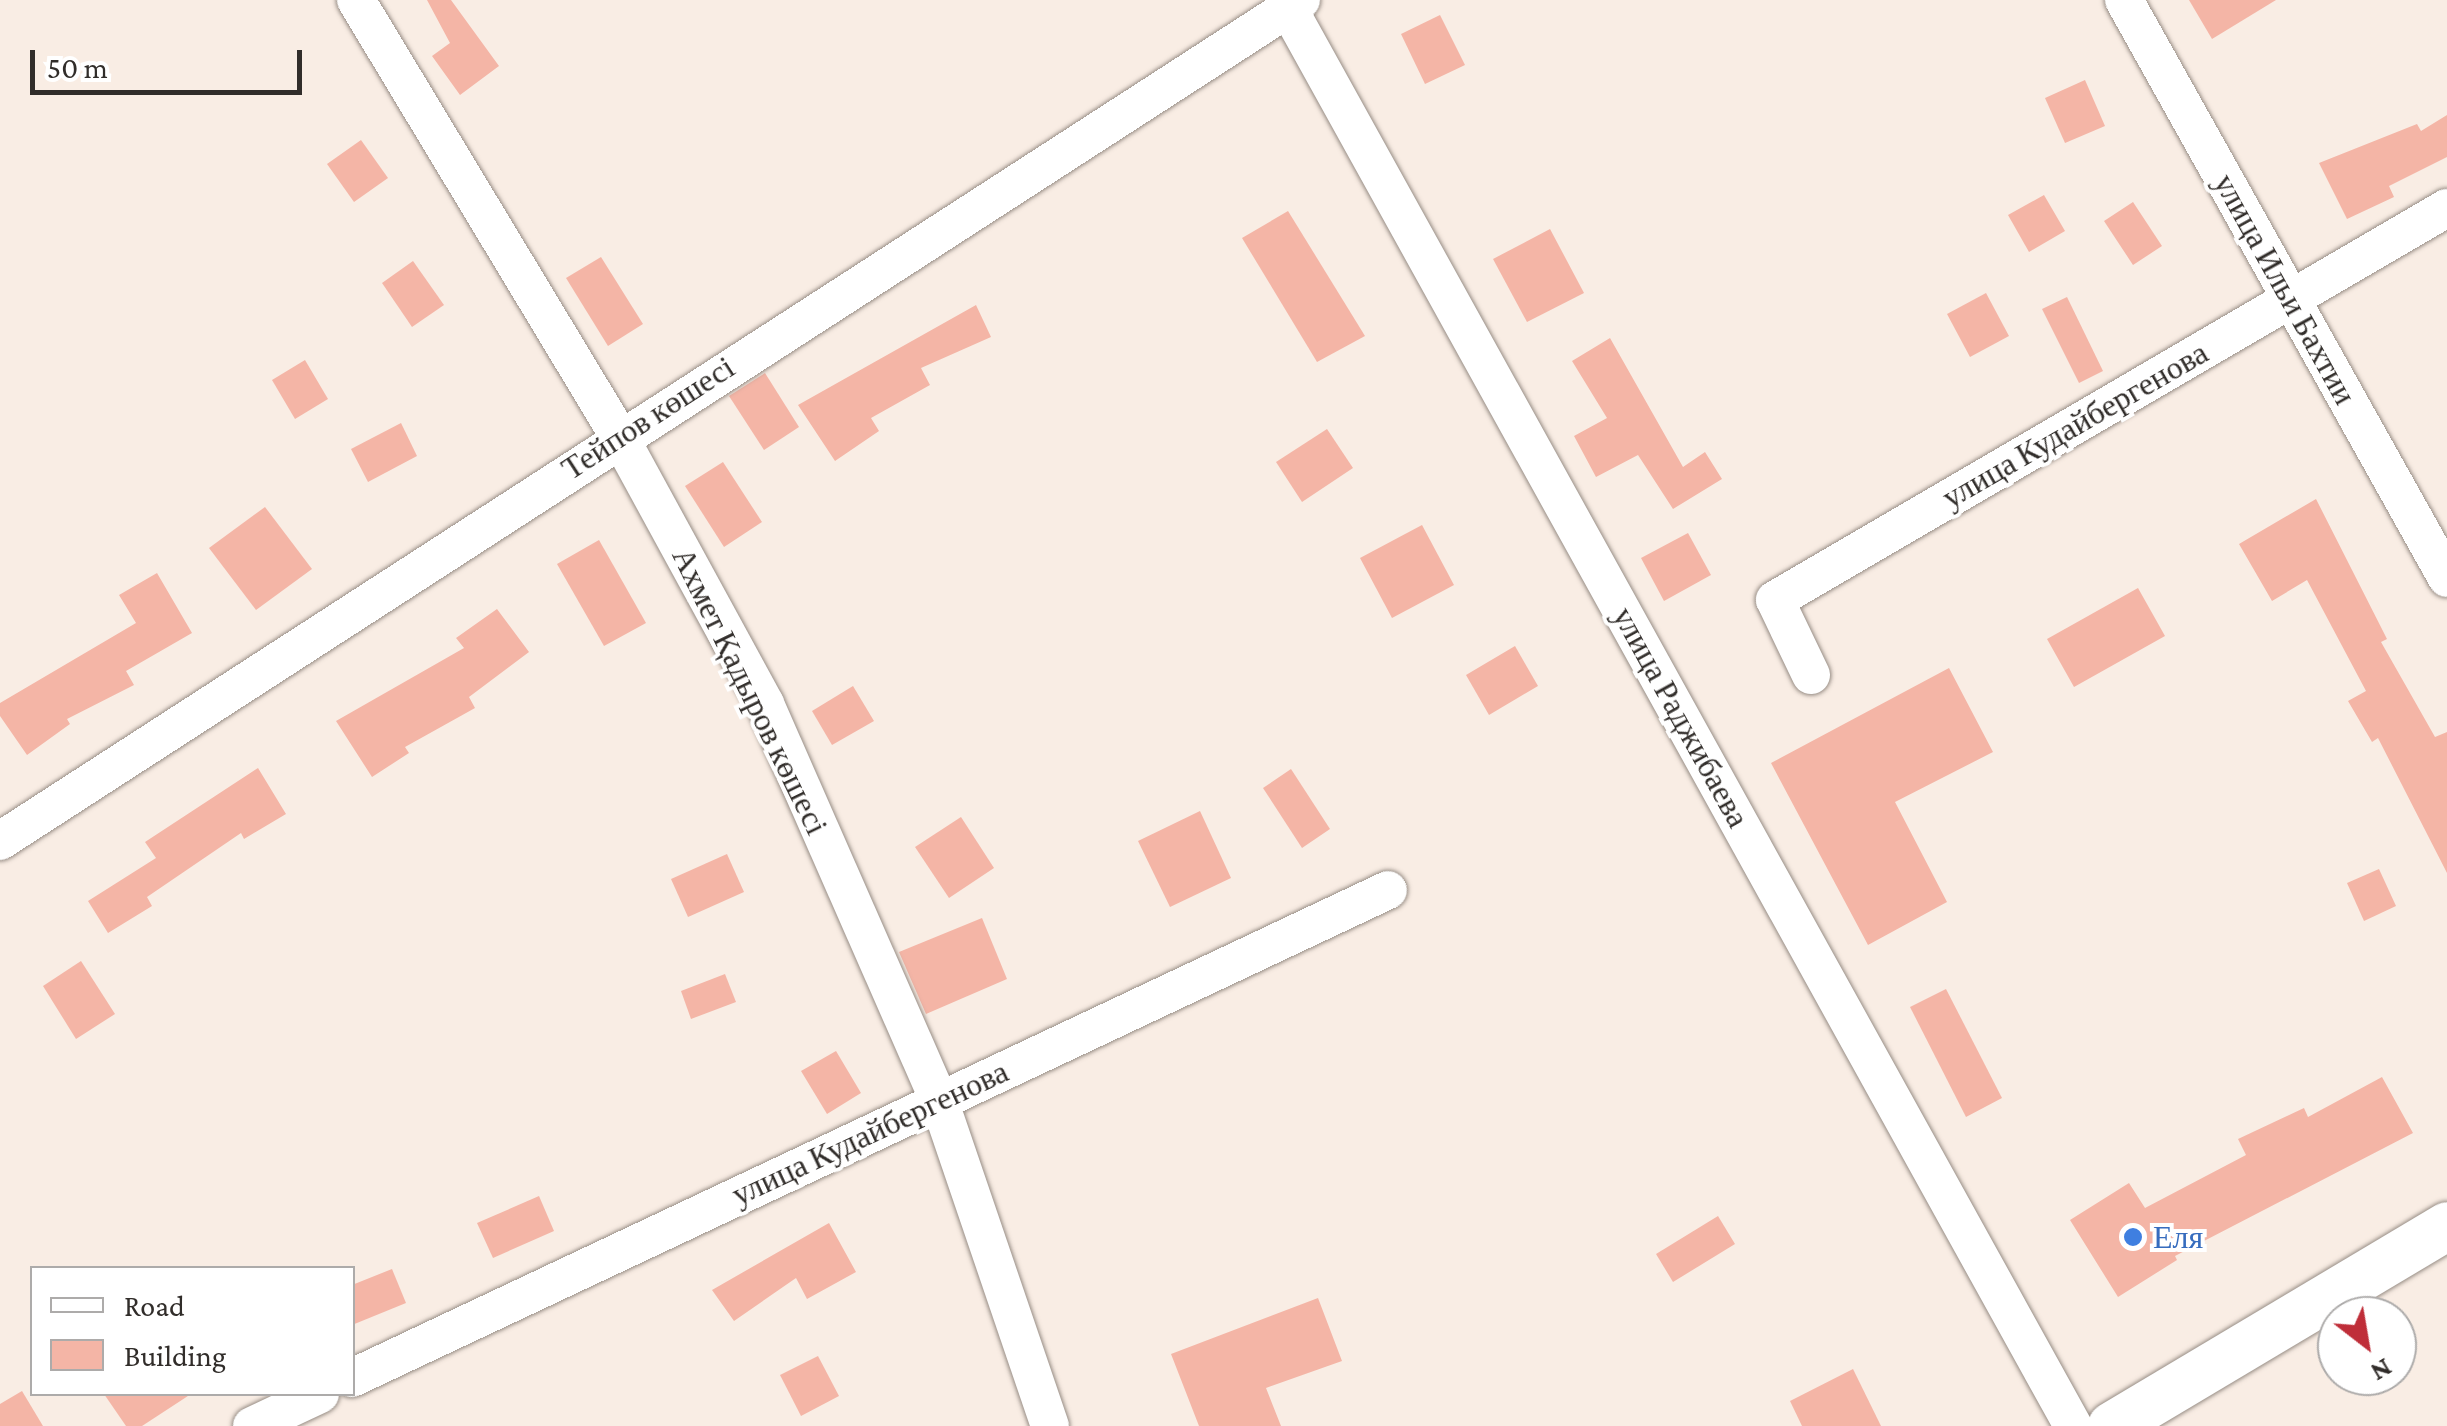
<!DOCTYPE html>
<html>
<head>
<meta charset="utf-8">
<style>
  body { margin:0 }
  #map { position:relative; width:2447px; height:1426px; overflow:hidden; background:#f9ede4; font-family:"Crimson Pro",serif }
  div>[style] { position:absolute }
  .building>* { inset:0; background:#f4b5a6 }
  .roads { filter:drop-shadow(0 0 2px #978d85) drop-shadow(0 0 2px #978d85) }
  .minor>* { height:38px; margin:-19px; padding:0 19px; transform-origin:19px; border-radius:19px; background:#fff }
  .tertiary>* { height:48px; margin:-24px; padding:0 24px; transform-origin:24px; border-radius:24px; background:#fff }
  .dots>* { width:28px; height:28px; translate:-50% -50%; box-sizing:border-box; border:5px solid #fff; border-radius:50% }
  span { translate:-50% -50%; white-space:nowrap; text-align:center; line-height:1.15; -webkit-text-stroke:8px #fff; paint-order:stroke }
  .street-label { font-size:32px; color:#312d2a }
  .shop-label { font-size:32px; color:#366cbe }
  .left { translate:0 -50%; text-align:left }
  .legend { position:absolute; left:30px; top:1266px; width:325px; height:130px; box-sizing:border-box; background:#fff; border:2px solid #adabaa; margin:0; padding:12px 18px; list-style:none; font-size:30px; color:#312d2a }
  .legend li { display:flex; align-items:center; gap:20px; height:50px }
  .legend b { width:50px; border:2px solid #adabaa }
  .north { position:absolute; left:2317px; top:1296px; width:100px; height:100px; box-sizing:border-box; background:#fff; border:2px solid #adabaa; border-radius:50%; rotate:149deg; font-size:28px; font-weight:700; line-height:40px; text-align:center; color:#312d2a }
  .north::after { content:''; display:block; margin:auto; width:35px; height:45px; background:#bf2e39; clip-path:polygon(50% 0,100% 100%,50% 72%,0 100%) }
  .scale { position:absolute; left:30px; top:50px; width:272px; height:45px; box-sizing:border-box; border:5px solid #312d2a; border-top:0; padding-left:12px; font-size:30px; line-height:35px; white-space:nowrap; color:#312d2a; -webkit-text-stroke:8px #fff; paint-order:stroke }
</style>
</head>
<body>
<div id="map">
  <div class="building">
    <div style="clip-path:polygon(427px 0,451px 0,499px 66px,460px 95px,432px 56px,450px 43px)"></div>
    <div style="clip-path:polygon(2189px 0,2276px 0,2212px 39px)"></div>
    <div style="clip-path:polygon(1440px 15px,1465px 65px,1425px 84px,1401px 34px)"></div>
    <div style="clip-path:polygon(2085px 80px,2105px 126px,2065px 143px,2045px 98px)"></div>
    <div style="clip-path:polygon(2447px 115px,2447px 157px,2389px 186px,2394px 197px,2347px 219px,2319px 163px,2417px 124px,2421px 131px)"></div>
    <div style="clip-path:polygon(361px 140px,388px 178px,354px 202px,327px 164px)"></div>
    <div style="clip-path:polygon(2044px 195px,2065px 231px,2029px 252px,2008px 215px)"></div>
    <div style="clip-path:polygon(2133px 202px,2162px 246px,2133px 265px,2104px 221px)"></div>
    <div style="clip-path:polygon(1288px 211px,1365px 336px,1317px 362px,1242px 238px)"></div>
    <div style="clip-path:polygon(1550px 229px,1584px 293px,1527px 322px,1493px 259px)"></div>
    <div style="clip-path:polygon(601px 257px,643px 324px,608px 346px,566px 278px)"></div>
    <div style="clip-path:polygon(413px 261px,444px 305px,412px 327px,382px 283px)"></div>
    <div style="clip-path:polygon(1986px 293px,2009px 336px,1970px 357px,1947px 314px)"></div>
    <div style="clip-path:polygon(2067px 297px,2103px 371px,2079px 383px,2042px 309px)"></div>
    <div style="clip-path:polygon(976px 305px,991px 337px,921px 368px,930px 385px,871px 418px,879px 431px,835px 461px,798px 405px)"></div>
    <div style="clip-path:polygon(1610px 338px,1683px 467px,1705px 452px,1722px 479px,1673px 509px,1638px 455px,1596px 477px,1574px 436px,1607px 418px,1572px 361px)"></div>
    <div style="clip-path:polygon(305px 360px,328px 399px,295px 419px,272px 380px)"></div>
    <div style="clip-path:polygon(765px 373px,799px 427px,764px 450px,729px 396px)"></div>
    <div style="clip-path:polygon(401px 423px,417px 456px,368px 482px,351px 449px)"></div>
    <div style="clip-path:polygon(1327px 429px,1353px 468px,1302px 502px,1276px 462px)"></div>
    <div style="clip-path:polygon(723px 462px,762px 522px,724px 547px,685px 486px)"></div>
    <div style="clip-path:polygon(2316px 499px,2387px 639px,2381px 642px,2435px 737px,2447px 732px,2447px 873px,2378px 738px,2372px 742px,2348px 701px,2366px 691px,2307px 580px,2272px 601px,2239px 544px)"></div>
    <div style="clip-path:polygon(265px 507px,312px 569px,256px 610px,209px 548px)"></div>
    <div style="clip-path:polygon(1422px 525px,1454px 585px,1392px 618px,1360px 558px)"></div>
    <div style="clip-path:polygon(1688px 533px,1711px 575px,1664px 601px,1641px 558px)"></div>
    <div style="clip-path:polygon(599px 540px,646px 623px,604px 646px,557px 564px)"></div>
    <div style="clip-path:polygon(157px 573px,192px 633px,126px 671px,134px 685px,67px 719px,70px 724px,27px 755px,0 716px,0 703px,136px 623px,119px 595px)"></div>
    <div style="clip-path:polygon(2138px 588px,2165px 636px,2074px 687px,2047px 639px)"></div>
    <div style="clip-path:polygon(497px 609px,529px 652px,469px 697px,475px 708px,405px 747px,409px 753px,372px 777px,336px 721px,464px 648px,456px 638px)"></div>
    <div style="clip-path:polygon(1515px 646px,1538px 686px,1489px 715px,1466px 675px)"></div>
    <div style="clip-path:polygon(1949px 668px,1993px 752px,1895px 802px,1947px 902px,1868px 945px,1771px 763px)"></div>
    <div style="clip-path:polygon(853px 686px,874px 721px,832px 745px,812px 711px)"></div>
    <div style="clip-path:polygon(258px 768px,286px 814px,244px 839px,241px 833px,147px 897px,152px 906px,108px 933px,88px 901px,156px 858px,145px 842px)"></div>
    <div style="clip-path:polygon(1291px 769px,1330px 829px,1302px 848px,1263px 788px)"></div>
    <div style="clip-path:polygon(1200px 811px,1231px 878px,1170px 907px,1138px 841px)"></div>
    <div style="clip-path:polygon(961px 817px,994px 868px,949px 898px,915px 847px)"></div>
    <div style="clip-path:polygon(727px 854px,744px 892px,688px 917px,671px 879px)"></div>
    <div style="clip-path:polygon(2379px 869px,2396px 906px,2364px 921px,2347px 883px)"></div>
    <div style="clip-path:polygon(982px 918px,1007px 979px,926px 1014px,899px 952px)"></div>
    <div style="clip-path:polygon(81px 961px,115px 1014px,76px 1039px,43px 986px)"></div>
    <div style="clip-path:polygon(725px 974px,736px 1002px,691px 1019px,681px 991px)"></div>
    <div style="clip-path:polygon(1946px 989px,2002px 1098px,1966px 1117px,1910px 1007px)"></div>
    <div style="clip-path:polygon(836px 1051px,861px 1093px,827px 1114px,801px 1071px)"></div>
    <div style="clip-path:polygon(2382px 1077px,2413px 1133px,2175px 1256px,2177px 1260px,2118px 1297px,2070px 1220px,2129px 1183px,2145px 1208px,2246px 1155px,2238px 1139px,2304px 1108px,2308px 1117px)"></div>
    <div style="clip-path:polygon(539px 1196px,554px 1231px,493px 1258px,477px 1223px)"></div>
    <div style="clip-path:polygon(1718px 1216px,1735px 1244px,1673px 1282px,1656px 1254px)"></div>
    <div style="clip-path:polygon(829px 1223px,856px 1272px,807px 1299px,796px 1278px,734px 1321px,712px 1290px)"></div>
    <div style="clip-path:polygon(392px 1269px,406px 1303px,352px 1325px,352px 1285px)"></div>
    <div style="clip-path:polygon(1318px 1298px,1342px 1361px,1266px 1388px,1281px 1426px,1199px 1426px,1171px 1354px)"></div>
    <div style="clip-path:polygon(818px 1356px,839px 1396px,801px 1416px,780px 1375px)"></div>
    <div style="clip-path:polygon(1853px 1369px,1881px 1426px,1802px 1426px,1790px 1401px)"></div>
    <div style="clip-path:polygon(22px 1391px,43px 1426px,0 1426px,0 1404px)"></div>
    <div style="clip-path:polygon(104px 1394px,191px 1394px,142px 1426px,126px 1426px)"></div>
  </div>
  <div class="roads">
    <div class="minor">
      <div style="left:356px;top:0;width:509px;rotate:58.9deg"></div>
      <div style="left:619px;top:436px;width:305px;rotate:61.4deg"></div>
      <div style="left:765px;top:704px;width:433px;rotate:66.3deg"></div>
      <div style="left:939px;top:1100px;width:344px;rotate:71.2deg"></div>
      <div style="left:2124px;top:0;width:662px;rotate:60.8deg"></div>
      <div style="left:1288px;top:8px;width:1621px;rotate:61.03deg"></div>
      <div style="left:1811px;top:675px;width:83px;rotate:-115.6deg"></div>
      <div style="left:1775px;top:600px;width:778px;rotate:-30.26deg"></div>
      <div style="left:0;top:841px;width:1549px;rotate:-32.88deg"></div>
      <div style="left:352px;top:1378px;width:1145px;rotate:-25.22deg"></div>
      <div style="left:252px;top:1426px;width:75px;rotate:-25.2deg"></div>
    </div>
    <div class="tertiary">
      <div style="left:2112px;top:1426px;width:390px;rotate:-30.8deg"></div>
    </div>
  </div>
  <div class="dots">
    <div style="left:2133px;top:1237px;background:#3f7fe0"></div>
  </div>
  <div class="street-label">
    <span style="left:2285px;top:289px;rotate:61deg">улица Ильи Бахтии</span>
    <span style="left:648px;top:418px;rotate:-33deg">Тейпов көшесі</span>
    <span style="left:2075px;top:425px;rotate:-30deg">улица Кудайбергенова</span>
    <span style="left:750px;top:691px;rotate:64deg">Ахмет Қадыров көшесі</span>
    <span style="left:1681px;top:717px;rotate:61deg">улица Раджибаева</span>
    <span style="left:870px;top:1133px;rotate:-25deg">улица Кудайбергенова</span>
  </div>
  <div class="shop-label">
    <span class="left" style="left:2153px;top:1237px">Еля</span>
  </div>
  <ul class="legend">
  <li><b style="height:12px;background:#fff"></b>Road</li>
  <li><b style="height:28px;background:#f4b5a6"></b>Building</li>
  </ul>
  <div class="north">N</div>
  <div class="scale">50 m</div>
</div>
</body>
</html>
